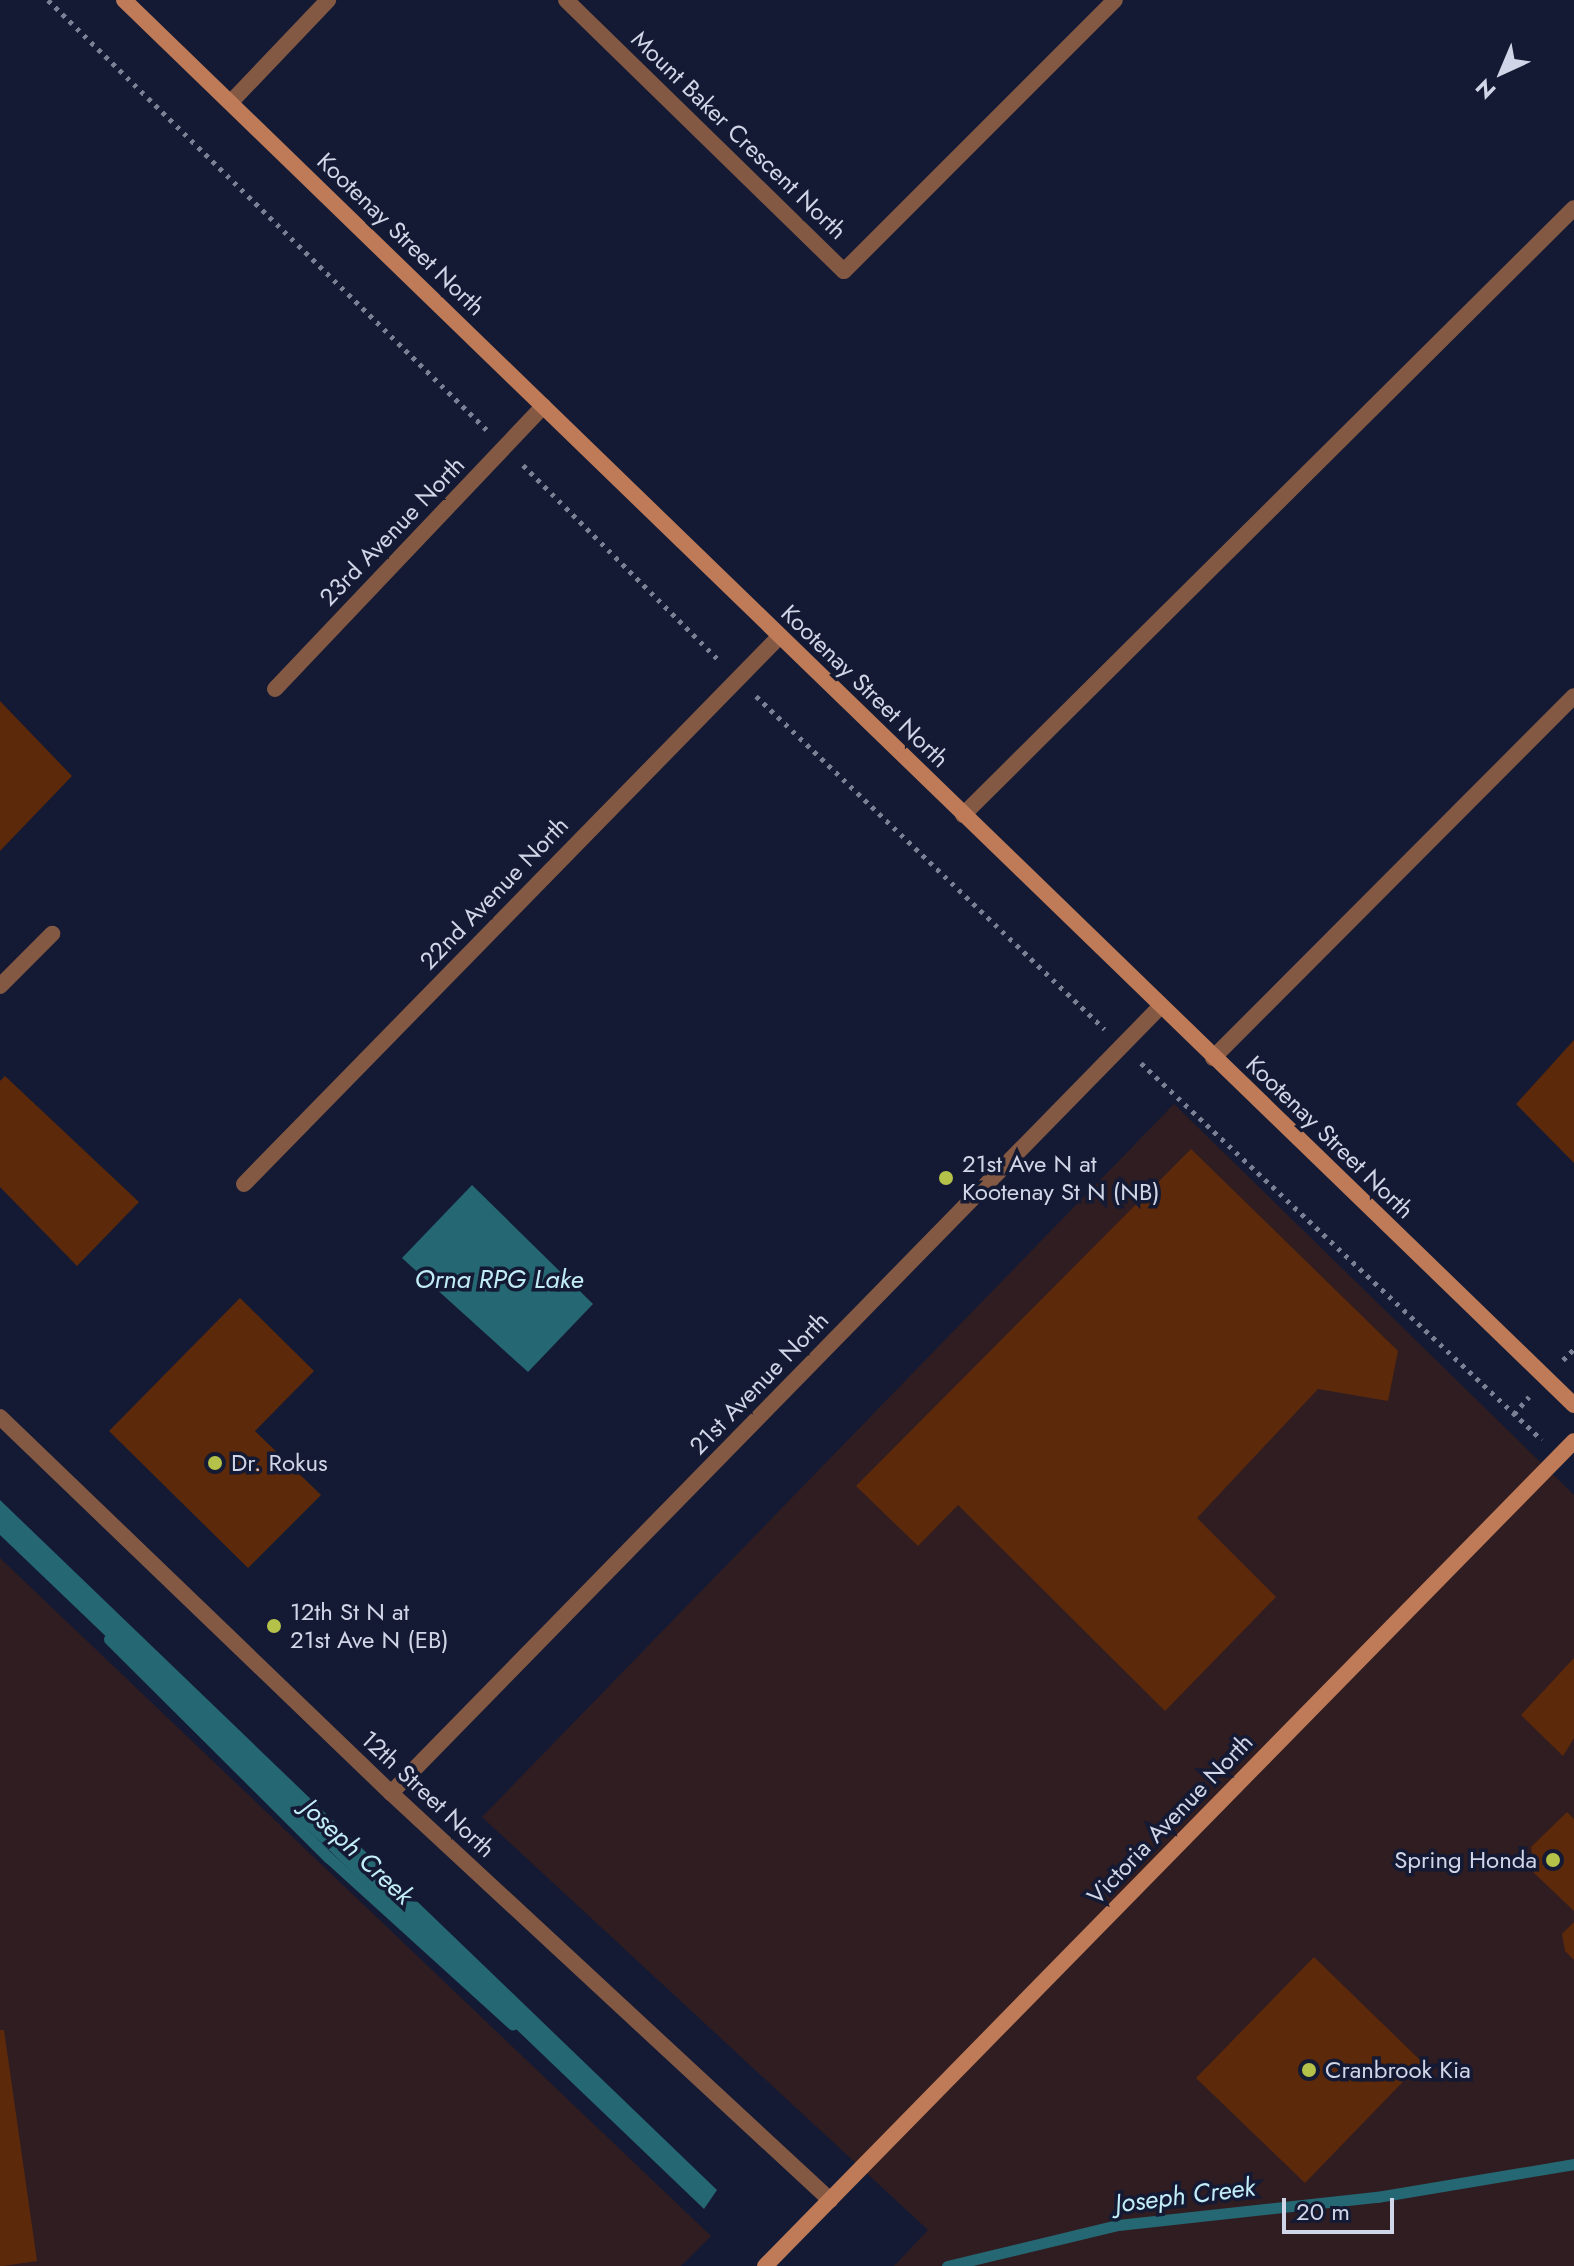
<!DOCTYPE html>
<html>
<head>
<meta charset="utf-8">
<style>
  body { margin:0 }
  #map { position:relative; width:1574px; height:2266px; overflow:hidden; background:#141a33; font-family:Jost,sans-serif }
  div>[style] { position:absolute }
  .commercial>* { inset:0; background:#301d21 }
  .water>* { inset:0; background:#256773 }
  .stream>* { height:11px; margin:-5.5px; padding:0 5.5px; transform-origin:5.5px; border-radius:5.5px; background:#256773 }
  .building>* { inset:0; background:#5c290a }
  .path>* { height:5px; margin-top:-2.5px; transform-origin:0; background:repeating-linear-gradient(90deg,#7b8195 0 4px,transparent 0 10px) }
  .lane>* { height:16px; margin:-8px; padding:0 8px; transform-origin:8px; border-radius:8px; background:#845944 }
  .street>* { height:16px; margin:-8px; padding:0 8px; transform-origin:8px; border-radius:8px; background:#845944 }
  .secondary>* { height:16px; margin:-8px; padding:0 8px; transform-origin:8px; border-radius:8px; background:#bf7b58 }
  .dots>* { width:22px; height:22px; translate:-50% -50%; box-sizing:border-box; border:4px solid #141a33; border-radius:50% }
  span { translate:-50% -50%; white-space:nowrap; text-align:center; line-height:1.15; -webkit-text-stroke:7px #141a33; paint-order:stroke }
  .street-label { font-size:24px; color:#d0d6e7 }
  .poi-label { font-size:24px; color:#d0d6e7 }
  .left { translate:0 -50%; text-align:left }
  .right { translate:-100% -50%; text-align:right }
  .water-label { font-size:26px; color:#c2edf6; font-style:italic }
  .north { position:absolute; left:1462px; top:32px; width:80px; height:80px; -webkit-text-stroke:6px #141a33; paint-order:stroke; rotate:224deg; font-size:22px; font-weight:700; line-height:32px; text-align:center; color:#d0d6e7 }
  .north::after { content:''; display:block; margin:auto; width:28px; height:36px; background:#d0d6e7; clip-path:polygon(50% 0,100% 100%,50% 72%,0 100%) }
  .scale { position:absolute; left:1282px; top:2198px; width:112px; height:36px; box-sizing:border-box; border:4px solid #d0d6e7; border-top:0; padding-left:10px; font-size:24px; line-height:28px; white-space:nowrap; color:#d0d6e7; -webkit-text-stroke:6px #141a33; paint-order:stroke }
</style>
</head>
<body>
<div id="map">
  <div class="commercial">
    <div style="clip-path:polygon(1174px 1104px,1574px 1495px,1574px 2266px,894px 2266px,928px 2230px,482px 1817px)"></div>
    <div style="clip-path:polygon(0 1558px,711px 2236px,681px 2266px,0 2266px)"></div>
  </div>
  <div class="water">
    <div style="clip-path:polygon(472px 1185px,593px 1304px,528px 1372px,402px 1258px)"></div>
    <div style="clip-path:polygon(0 1500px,717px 2190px,704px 2209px,0 1535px)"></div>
  </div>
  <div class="stream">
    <div style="left:109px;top:1639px;width:310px;rotate:44.9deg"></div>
    <div style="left:329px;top:1858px;width:248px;rotate:42.2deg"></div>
    <div style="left:947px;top:2266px;width:176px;rotate:-13.5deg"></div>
    <div style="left:1118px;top:2225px;width:261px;rotate:-6.2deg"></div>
    <div style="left:1377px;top:2197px;width:200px;rotate:-9.5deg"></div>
  </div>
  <div class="building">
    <div style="clip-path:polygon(0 701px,72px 776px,0 851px)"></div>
    <div style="clip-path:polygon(1574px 1040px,1574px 1163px,1516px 1104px)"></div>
    <div style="clip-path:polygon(5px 1076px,139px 1202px,77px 1266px,0 1187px,0 1081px)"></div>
    <div style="clip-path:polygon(1191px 1149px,1398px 1351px,1388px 1401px,1318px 1389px,1197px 1518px,1276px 1597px,1165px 1711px,958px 1505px,918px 1546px,856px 1486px)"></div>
    <div style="clip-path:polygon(240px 1298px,314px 1371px,255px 1431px,321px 1495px,248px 1568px,109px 1431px)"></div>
    <div style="clip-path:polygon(1574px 1658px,1574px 1738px,1563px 1756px,1521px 1715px)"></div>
    <div style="clip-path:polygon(1567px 1812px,1574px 1819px,1574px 1911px,1534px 1873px,1531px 1847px)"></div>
    <div style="clip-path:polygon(1574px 1922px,1574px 1960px,1565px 1951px,1562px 1934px)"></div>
    <div style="clip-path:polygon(1314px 1957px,1422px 2062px,1305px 2183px,1196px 2078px)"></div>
    <div style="clip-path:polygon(0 2030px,4px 2030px,37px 2261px,3px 2266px,0 2266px)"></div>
  </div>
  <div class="path">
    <div style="left:48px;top:0;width:615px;rotate:44.41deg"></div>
    <div style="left:523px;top:465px;width:278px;rotate:44.9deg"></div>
    <div style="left:756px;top:696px;width:482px;rotate:43.7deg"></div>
    <div style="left:1141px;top:1063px;width:550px;rotate:43.23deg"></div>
    <div style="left:1563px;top:1360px;width:16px;rotate:-45deg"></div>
    <div style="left:1514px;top:1414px;width:23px;rotate:-49deg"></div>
  </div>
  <div class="lane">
    <div style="left:963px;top:815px;width:861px;rotate:-44.81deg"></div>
    <div style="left:1213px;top:1058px;width:511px;rotate:-45.08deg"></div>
  </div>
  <div class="street">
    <div style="left:566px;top:0;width:388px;rotate:44.3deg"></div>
    <div style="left:844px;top:271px;width:383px;rotate:-45deg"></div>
    <div style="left:231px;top:102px;width:141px;rotate:-46.4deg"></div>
    <div style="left:275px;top:689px;width:390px;rotate:-46.5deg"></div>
    <div style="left:0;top:986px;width:74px;rotate:-45deg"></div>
    <div style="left:244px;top:1184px;width:765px;rotate:-45.64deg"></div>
    <div style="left:0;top:1417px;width:542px;rotate:43.88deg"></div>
    <div style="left:391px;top:1793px;width:599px;rotate:42.83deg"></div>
    <div style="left:391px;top:1793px;width:1101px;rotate:-45.63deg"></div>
  </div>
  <div class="secondary">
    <div style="left:124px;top:0;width:2019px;rotate:44.1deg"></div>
    <div style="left:765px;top:2266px;width:1155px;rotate:-45.56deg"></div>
  </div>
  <div class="dots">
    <div style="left:946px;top:1178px;background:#b5c249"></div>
    <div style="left:215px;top:1463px;background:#b5c249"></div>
    <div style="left:274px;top:1626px;background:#b5c249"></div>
    <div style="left:1553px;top:1860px;background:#b5c249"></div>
    <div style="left:1309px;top:2070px;background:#b5c249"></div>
  </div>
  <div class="street-label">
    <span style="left:739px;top:135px;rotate:44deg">Mount Baker Crescent North</span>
    <span style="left:401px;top:234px;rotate:44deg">Kootenay Street North</span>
    <span style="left:392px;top:531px;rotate:-46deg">23rd Avenue North</span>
    <span style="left:865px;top:686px;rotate:44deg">Kootenay Street North</span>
    <span style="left:494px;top:893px;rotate:-46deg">22nd Avenue North</span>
    <span style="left:1330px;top:1137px;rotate:44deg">Kootenay Street North</span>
    <span style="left:759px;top:1383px;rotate:-46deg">21st Avenue North</span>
    <span style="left:428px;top:1794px;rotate:43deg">12th Street North</span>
    <span style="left:1170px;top:1819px;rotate:-46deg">Victoria Avenue North</span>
  </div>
  <div class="poi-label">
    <span class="left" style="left:962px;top:1178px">21st Ave N at<br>Kootenay St N (NB)</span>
    <span class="left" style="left:231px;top:1463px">Dr. Rokus</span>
    <span class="left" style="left:290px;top:1626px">12th St N at<br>21st Ave N (EB)</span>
    <span class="right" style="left:1537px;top:1860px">Spring Honda</span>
    <span class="left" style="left:1325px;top:2070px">Cranbrook Kia</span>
  </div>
  <div class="water-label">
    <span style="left:499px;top:1280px">Orna RPG Lake</span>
    <span style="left:357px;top:1852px;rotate:43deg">Joseph Creek</span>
    <span style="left:1185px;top:2196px;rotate:-7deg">Joseph Creek</span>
  </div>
  <div class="north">N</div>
  <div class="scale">20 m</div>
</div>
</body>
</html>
